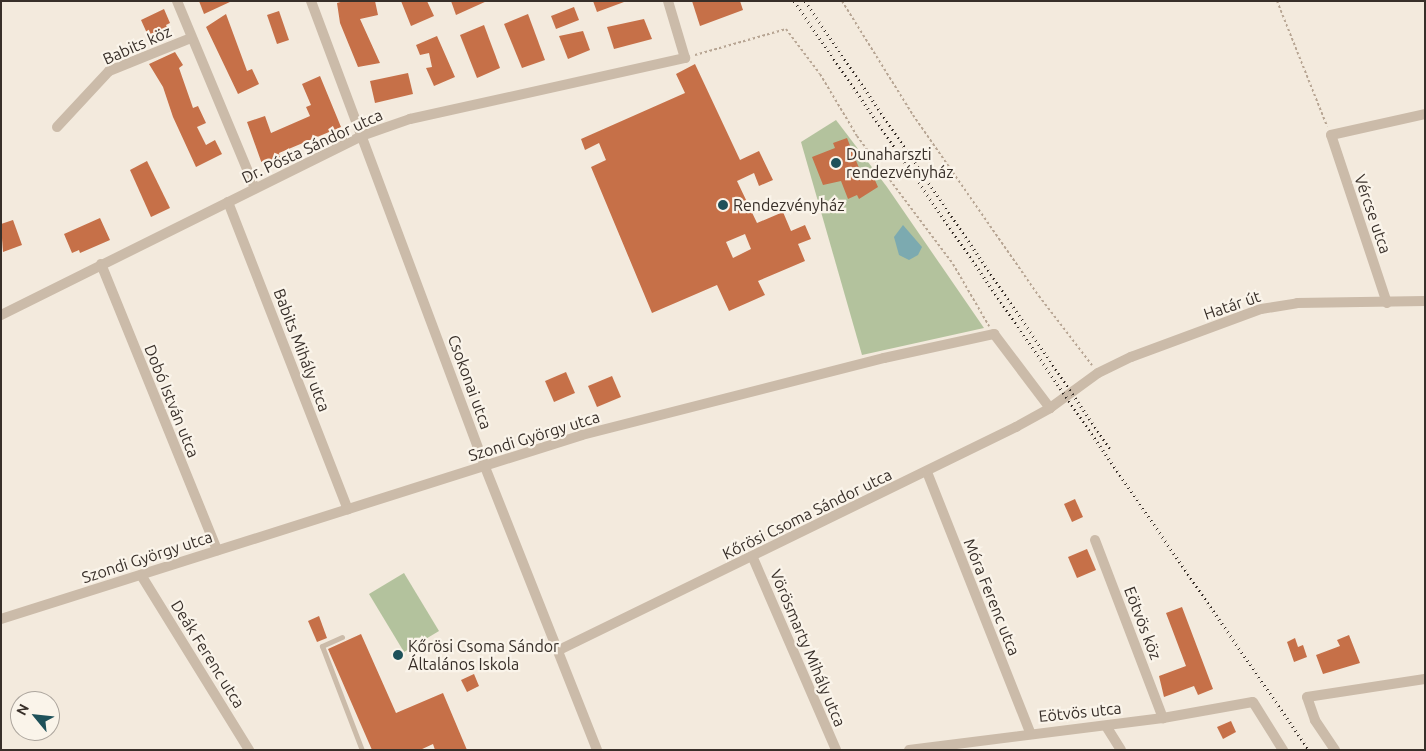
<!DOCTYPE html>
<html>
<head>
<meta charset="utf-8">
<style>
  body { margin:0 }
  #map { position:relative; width:1426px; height:751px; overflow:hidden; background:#f3eadd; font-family:Ubuntu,sans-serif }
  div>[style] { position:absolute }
  .green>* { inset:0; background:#b3c29d }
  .water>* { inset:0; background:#7caab0 }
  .building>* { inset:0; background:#c67048 }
  .path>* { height:2px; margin-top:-1px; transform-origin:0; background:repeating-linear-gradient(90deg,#b7a593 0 2.5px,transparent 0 5px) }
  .lane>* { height:5px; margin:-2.5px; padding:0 2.5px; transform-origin:2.5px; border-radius:2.5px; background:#cbbba9 }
  .street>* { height:10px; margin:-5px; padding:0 5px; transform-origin:5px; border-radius:5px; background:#cbbba9 }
  .rail>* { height:3px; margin-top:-1.5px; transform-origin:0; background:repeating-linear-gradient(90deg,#382f29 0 1px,transparent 0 5px) }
  .dots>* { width:14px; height:14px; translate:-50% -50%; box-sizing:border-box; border:2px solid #faf4ea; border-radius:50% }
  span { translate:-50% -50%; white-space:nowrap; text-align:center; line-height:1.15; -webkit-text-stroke:4.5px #faf4ea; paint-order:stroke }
  .street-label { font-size:16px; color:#382f29 }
  .poi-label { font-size:16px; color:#382f29 }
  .left { translate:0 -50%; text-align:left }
  .frame { position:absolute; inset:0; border:2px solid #382f29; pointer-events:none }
  .north { position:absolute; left:10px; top:691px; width:50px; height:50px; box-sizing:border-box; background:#faf4ea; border:1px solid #aca59d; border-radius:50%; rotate:298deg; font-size:14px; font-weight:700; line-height:20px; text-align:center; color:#382f29 }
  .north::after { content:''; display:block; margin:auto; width:18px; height:22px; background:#1e515a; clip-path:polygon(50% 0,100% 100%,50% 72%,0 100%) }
</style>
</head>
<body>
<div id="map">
  <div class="green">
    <div style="clip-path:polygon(836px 120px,887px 187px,984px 328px,862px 355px,801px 142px)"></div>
    <div style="clip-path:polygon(404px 573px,439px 631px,404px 652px,369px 594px)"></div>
  </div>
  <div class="water">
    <div style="clip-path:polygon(903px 225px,922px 247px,918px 255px,909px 260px,899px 255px,894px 237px)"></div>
  </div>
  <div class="building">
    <div style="clip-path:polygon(199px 1px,232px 1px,204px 14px)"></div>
    <div style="clip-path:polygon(344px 1px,375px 1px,378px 15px,360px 19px,380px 63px,358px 67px,340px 23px,337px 3px)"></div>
    <div style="clip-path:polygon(401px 1px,427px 1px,434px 16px,411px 26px)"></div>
    <div style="clip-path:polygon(451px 1px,487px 1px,456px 15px)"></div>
    <div style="clip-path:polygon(593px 1px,624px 1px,624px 2px,597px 12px)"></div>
    <div style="clip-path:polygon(692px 1px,740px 1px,743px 10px,700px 26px)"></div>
    <div style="clip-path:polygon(574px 7px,579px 20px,556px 29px,551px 16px)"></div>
    <div style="clip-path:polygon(164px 9px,170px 23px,166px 25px,169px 31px,150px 40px,141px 20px)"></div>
    <div style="clip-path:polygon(279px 11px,289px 40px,277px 44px,267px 15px)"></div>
    <div style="clip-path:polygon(226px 14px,247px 71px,252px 69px,259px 84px,238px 94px,206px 27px)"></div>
    <div style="clip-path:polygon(528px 14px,545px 60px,522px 68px,504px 24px)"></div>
    <div style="clip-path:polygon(644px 19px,652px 39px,614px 49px,607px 27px)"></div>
    <div style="clip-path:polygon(484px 25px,500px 68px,477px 78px,460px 35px)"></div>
    <div style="clip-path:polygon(583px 31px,590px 50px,568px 59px,559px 36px)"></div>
    <div style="clip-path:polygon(437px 36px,455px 77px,434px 86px,426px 68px,432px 67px,429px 53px,420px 55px,416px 45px)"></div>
    <div style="clip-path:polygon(175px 52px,183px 65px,179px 68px,193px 108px,198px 106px,206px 123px,197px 127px,206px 145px,215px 140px,222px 154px,196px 167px,173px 117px,163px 87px,149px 64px)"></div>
    <div style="clip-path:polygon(evenodd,695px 64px,740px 160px,759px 151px,773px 180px,759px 186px,754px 173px,737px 181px,757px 223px,783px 212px,791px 231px,805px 225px,811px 239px,798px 244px,805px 261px,758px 281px,765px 295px,729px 311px,717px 285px,652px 313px,591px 167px,606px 160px,599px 143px,585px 150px,581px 139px,685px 93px,676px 74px,695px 64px,745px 234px,751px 249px,733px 258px,726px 242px,745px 234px)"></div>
    <div style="clip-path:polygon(408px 73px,413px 94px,375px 103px,370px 81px)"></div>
    <div style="clip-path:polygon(320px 76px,341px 127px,279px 153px,280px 157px,262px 164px,247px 122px,265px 116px,271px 133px,310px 116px,306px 107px,311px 105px,302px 84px)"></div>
    <div style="clip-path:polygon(847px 138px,861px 173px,870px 169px,878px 187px,859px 199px,857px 195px,848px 199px,841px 181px,823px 185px,812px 157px,835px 148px,833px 143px)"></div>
    <div style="clip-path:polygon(147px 161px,170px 208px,151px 217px,130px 170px)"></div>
    <div style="clip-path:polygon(100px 218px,110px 240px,80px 253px,79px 250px,72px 253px,64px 234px)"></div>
    <div style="clip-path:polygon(13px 220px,22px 245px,3px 252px,1px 224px)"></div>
    <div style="clip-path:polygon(566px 372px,575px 393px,554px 402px,545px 381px)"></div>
    <div style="clip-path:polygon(612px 376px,621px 397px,597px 407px,588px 386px)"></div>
    <div style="clip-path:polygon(1075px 499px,1083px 517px,1072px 522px,1064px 504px)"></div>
    <div style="clip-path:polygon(1087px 549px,1096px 570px,1077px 578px,1068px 557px)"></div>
    <div style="clip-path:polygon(1182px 607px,1213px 689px,1198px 695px,1194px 686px,1164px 697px,1159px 676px,1186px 666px,1166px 613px)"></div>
    <div style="clip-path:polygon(319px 616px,327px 638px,317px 642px,308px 621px)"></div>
    <div style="clip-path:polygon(361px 634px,396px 713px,443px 693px,467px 750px,435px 750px,433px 744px,420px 750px,372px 750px,328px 649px)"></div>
    <div style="clip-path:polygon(1349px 635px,1360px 663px,1323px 674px,1316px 655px,1340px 646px,1337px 640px)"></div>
    <div style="clip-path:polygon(1295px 638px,1298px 647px,1303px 645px,1307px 657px,1294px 662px,1287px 642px)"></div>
    <div style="clip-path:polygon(474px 674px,479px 686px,467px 692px,461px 680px)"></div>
    <div style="clip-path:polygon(1231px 721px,1236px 732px,1223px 739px,1217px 727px)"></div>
  </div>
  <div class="path">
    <div style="left:842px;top:1px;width:134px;rotate:58.1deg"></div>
    <div style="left:913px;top:115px;width:221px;rotate:55.2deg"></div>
    <div style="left:1039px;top:296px;width:87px;rotate:52.5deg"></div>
    <div style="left:1277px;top:1px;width:135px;rotate:68.2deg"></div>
    <div style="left:695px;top:55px;width:95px;rotate:-15.9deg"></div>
    <div style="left:786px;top:29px;width:56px;rotate:52.9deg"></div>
    <div style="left:820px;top:74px;width:72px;rotate:59.2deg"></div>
    <div style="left:857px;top:136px;width:160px;rotate:53.1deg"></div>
    <div style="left:953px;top:264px;width:72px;rotate:59.9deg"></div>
  </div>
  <div class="lane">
    <div style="left:342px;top:637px;width:22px;rotate:156deg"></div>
    <div style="left:322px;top:646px;width:111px;rotate:69deg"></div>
  </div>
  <div class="street">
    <div style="left:177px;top:1px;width:203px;rotate:67.4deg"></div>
    <div style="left:311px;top:1px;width:497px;rotate:69.5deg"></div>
    <div style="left:485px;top:467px;width:304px;rotate:68.4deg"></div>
    <div style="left:57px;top:127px;width:76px;rotate:-47.1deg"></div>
    <div style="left:109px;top:71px;width:88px;rotate:-21.9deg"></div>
    <div style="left:228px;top:202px;width:330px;rotate:68.7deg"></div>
    <div style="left:101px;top:264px;width:309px;rotate:67.9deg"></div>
    <div style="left:1387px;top:303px;width:177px;rotate:-108.4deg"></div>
    <div style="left:1331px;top:135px;width:96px;rotate:-12.6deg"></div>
    <div style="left:1px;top:315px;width:405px;rotate:-26.4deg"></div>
    <div style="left:364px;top:135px;width:49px;rotate:-19.2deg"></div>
    <div style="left:410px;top:119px;width:282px;rotate:-12.5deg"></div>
    <div style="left:685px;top:58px;width:59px;rotate:-106.6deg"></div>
    <div style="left:927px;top:472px;width:280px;rotate:68.4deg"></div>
    <div style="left:1095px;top:540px;width:191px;rotate:69.1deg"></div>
    <div style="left:753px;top:558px;width:209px;rotate:66.6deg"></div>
    <div style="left:141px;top:575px;width:206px;rotate:58.3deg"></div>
    <div style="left:1px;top:619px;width:609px;rotate:-17.57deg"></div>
    <div style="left:582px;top:435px;width:312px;rotate:-14.3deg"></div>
    <div style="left:884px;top:358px;width:113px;rotate:-12.3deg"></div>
    <div style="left:994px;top:334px;width:93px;rotate:52.9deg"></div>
    <div style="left:559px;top:650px;width:509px;rotate:-26.01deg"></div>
    <div style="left:1016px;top:427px;width:39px;rotate:-29deg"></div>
    <div style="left:1050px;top:408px;width:59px;rotate:-36.1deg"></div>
    <div style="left:1098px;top:373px;width:37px;rotate:-26deg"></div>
    <div style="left:1131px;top:357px;width:139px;rotate:-20.3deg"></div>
    <div style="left:1261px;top:309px;width:36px;rotate:-9deg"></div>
    <div style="left:1297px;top:303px;width:128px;rotate:-0.9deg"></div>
    <div style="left:1106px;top:726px;width:28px;rotate:58deg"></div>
    <div style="left:909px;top:750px;width:256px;rotate:-7.2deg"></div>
    <div style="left:1163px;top:718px;width:91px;rotate:-10.1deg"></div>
    <div style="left:1253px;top:702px;width:57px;rotate:58deg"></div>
    <div style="left:1335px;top:750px;width:36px;rotate:-124deg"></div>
    <div style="left:1315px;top:720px;width:24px;rotate:-109deg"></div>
    <div style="left:1307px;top:697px;width:119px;rotate:-8.7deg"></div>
  </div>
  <div class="rail">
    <div style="left:794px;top:1px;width:909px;rotate:55.49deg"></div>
    <div style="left:805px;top:1px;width:542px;rotate:55.75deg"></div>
  </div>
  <div class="dots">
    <div style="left:836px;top:163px;background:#1e515a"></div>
    <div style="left:723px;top:205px;background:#1e515a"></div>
    <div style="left:398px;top:655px;background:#1e515a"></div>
  </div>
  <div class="street-label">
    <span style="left:137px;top:45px;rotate:-24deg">Babits köz</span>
    <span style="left:312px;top:146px;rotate:-25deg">Dr. Pósta Sándor utca</span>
    <span style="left:1373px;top:214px;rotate:71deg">Vércse utca</span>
    <span style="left:1232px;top:305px;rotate:-19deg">Határ út</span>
    <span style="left:302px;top:350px;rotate:69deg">Babits Mihály utca</span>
    <span style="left:470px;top:382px;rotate:70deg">Csokonai utca</span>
    <span style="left:172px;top:401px;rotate:68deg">Dobó István utca</span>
    <span style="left:534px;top:436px;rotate:-17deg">Szondi György utca</span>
    <span style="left:807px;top:514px;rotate:-26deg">Kőrösi Csoma Sándor utca</span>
    <span style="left:147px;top:557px;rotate:-18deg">Szondi György utca</span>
    <span style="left:992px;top:597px;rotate:68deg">Móra Ferenc utca</span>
    <span style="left:1143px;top:623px;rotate:69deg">Eötvös köz</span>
    <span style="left:808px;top:648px;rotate:67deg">Vörösmarty Mihály utca</span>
    <span style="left:208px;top:654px;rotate:58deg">Deák Ferenc utca</span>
    <span style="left:1080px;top:712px;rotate:-6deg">Eötvös utca</span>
  </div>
  <div class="poi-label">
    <span class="left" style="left:846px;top:163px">Dunaharszti<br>rendezvényház</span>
    <span class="left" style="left:733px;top:205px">Rendezvényház</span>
    <span class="left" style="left:408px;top:655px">Kőrösi Csoma Sándor<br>Általános Iskola</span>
  </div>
  <div class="frame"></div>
  <div class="north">N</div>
</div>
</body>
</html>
